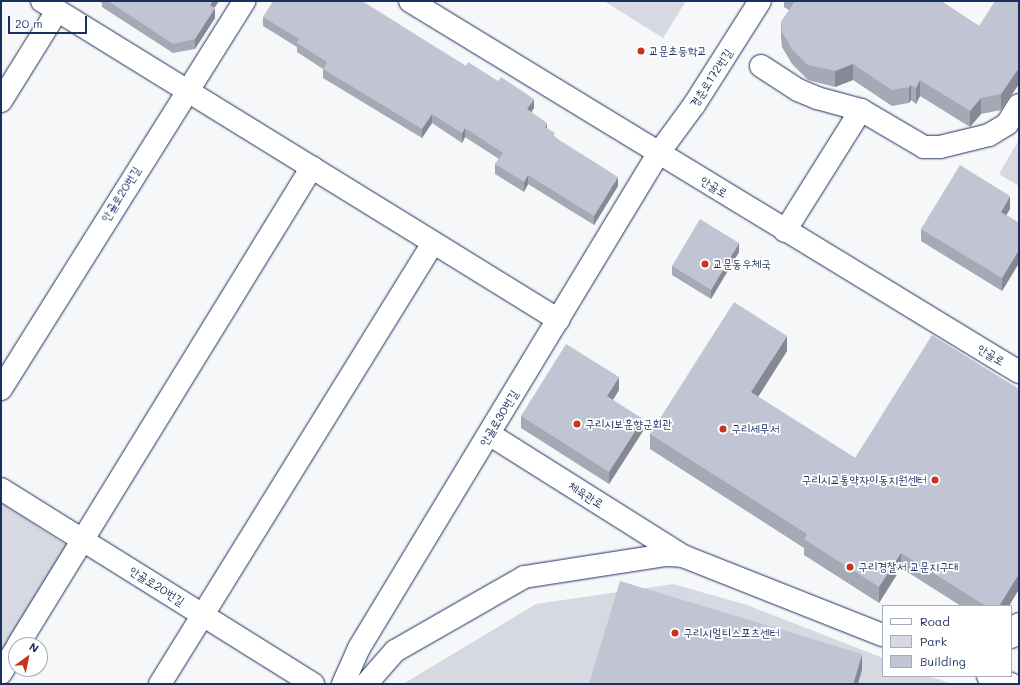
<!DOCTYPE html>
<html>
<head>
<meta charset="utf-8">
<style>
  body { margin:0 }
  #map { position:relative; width:1020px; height:685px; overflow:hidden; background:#f6f7f9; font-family:Mali,"Poor Story",sans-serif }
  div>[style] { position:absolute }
  .green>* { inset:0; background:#d6d9e2 }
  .roads { filter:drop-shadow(0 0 1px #1b2f5e) drop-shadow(0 0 1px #1b2f5e) }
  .minor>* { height:22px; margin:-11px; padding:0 11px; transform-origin:11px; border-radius:11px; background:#fff }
  .wall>* { inset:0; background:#a5a9b5 }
  .shaded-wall>* { inset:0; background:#868994 }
  .building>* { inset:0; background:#c0c4d3 }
  .dots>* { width:11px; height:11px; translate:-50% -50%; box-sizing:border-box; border:2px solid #fff; border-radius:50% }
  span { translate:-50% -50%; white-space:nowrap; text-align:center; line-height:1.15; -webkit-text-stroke:3.5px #fff; paint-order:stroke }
  .poi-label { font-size:12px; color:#1b2f5e }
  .left { translate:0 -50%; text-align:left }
  .right { translate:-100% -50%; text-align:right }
  .street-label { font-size:12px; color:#1b2f5e }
  .frame { position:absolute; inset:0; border:2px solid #1b2f5e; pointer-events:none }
  .legend { position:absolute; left:882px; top:605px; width:130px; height:72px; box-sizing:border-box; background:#fff; border:1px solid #a4acbf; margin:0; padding:5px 7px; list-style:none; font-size:12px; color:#1b2f5e }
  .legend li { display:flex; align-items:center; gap:8px; height:20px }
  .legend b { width:20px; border:1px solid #a4acbf }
  .north { position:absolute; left:8px; top:637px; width:40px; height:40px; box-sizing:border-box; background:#fff; border:1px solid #a4acbf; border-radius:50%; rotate:33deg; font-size:11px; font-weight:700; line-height:16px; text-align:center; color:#1b2f5e }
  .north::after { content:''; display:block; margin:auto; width:14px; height:18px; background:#c8321e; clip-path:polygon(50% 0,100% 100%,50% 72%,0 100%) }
  .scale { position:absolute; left:8px; top:16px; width:79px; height:18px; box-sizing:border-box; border:2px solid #1b2f5e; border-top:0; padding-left:5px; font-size:12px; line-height:14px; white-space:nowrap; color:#1b2f5e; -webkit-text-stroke:3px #fff; paint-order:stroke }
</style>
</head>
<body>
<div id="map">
  <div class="green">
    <div style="clip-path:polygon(604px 1px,686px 1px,663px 38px)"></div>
    <div style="clip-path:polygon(1019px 140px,1019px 186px,999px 174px)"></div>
    <div style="clip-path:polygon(1px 503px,68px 546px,1px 653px)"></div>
    <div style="clip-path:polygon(673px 584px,747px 605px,883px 658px,883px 676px,929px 676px,952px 684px,403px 684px,536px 604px)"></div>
  </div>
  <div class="roads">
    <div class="minor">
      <div style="left:42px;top:1px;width:607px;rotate:31.68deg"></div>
      <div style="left:410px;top:1px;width:713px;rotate:31.35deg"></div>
      <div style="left:761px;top:66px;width:44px;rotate:33deg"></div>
      <div style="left:798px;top:90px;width:21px;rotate:23deg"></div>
      <div style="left:817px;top:98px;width:46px;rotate:15.3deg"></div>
      <div style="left:861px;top:110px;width:73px;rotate:30.4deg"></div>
      <div style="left:924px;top:147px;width:16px"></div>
      <div style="left:940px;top:147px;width:50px;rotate:-13.8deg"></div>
      <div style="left:989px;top:135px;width:21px;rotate:-31deg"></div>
      <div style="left:1007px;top:124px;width:22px;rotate:-58deg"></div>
      <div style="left:1px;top:101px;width:106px;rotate:-58.1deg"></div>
      <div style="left:785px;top:231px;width:143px;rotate:-57.9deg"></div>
      <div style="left:1px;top:389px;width:458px;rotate:-57.9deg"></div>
      <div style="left:489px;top:434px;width:229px;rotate:32.2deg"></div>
      <div style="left:1px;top:489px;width:368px;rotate:32deg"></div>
      <div style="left:1011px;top:637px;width:15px;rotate:-58deg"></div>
      <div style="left:18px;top:645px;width:561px;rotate:-58.41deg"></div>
      <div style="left:1px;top:673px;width:28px;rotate:-58deg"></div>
      <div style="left:988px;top:676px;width:24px;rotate:19deg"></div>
      <div style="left:160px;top:684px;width:519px;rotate:-58.24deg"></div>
      <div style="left:343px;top:684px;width:39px;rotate:-66deg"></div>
      <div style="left:359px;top:648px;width:577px;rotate:-58.82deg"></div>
      <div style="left:658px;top:154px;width:61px;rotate:-53.7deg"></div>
      <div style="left:694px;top:105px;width:123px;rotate:-57.6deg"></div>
      <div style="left:366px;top:684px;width:44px;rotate:-48.7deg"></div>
      <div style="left:395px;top:651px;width:149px;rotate:-29.8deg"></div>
      <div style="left:524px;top:577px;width:144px;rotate:-8.8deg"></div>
      <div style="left:666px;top:555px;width:17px;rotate:3deg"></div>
      <div style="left:683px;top:556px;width:215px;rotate:21.6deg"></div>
    </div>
  </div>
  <div class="wall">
    <div style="clip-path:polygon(99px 1px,219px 1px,214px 8px,215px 18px,195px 49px,173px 53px,102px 7px,102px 3px)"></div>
    <div style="clip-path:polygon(784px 1px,941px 1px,979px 26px,1019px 1px,1019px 84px,1001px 110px,981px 114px,970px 127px,920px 96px,916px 104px,911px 100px,909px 103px,892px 106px,853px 80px,835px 87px,808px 80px,792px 64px,782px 47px,781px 37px,781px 22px,789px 10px,784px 7px)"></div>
    <div style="clip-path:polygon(263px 17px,466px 66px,534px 108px,531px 112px,547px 128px,555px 137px,618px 186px,594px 225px,528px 184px,524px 192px,495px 174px,495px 164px,499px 159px,465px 137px,462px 143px,432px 123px,422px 138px,323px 78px,323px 69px,297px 52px,297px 47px,263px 26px)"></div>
    <div style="clip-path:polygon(1010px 209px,1006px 215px,1019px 223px,1019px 263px,1002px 291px,921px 241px,921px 229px)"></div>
    <div style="clip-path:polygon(739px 252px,711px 299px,672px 275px,672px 266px)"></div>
    <div style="clip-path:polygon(787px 351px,758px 397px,855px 458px,1019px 389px,1019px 589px,1009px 606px,961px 606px,901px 568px,879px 603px,804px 555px,804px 548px,650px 449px,650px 434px)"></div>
    <div style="clip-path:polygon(619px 390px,613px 400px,643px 431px,609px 484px,521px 428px,521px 416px)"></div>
  </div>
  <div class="shaded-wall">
    <div style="clip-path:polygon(213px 1px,219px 1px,210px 14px,210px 5px)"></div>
    <div style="clip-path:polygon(215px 8px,215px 18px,195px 49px,195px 39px)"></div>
    <div style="clip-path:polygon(853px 64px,853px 80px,835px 87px,835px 71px)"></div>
    <div style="clip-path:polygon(1019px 68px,1019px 84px,1001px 110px,1001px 94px)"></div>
    <div style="clip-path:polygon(920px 80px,920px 96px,916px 104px,916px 88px)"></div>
    <div style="clip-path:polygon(911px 85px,911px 100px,909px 103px,909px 87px)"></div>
    <div style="clip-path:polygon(981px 98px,981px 114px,970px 127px,970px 111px)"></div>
    <div style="clip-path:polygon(534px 99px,534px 108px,527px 119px,527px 109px)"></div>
    <div style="clip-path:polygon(432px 114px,432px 123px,422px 138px,422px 129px)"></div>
    <div style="clip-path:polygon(547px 123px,547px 132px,545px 127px)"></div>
    <div style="clip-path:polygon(465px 128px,465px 137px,462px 143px,462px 133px)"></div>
    <div style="clip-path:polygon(528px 175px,528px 184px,524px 192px,524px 182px)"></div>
    <div style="clip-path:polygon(618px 177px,618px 186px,594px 225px,594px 216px)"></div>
    <div style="clip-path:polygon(1010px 196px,1010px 209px,1001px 224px,1001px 212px)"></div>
    <div style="clip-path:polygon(739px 243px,739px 252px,711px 299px,711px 290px)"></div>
    <div style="clip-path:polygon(1019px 250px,1019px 263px,1002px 291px,1002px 278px)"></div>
    <div style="clip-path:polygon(787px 336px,787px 351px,751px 408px,751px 392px)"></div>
    <div style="clip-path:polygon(619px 377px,619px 390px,607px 409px,607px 396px)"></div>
    <div style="clip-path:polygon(643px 419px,643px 431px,609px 484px,609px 472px)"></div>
    <div style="clip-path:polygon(901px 553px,901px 568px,879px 603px,879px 587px)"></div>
    <div style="clip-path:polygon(1019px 574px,1019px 589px,1009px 606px,999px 606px)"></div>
    <div style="clip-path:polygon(862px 654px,862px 670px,858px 684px,853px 684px)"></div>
  </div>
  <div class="building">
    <div style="clip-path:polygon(108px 1px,213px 1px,210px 5px,215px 8px,195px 39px,173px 44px)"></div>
    <div style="clip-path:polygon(273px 1px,362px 1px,466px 66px,468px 62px,498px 81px,501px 77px,534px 99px,527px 109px,547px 123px,545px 127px,555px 133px,553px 136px,618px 177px,594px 216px,528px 175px,524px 182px,495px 164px,503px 153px,465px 128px,462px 133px,432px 114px,422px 129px,323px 69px,327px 62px,297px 43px,299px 39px,263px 17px)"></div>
    <div style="clip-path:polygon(795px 1px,941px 1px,979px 26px,995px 1px,1019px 1px,1019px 68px,1001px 94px,981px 98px,970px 111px,920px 80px,916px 88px,911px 85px,909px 87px,892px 90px,853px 64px,835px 71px,808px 65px,792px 49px,782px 32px,781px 22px)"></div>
    <div style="clip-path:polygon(960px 165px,1010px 196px,1001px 212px,1019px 223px,1019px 250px,1002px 278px,921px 229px)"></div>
    <div style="clip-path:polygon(700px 219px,739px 243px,711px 290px,672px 266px)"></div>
    <div style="clip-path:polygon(734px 302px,787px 336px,751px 392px,855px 458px,932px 335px,1019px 389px,1019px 574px,999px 606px,986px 606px,901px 553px,879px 587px,804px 539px,807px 534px,650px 434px)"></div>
    <div style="clip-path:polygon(566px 344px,619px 377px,607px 396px,643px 419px,609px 472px,521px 416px)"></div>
    <div style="clip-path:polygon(620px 581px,862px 654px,853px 684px,589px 684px)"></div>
  </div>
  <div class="dots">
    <div style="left:641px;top:51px;background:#c8321e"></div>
    <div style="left:705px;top:264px;background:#c8321e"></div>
    <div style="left:577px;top:424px;background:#c8321e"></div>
    <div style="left:723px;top:429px;background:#c8321e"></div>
    <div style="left:935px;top:480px;background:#c8321e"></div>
    <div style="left:850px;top:567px;background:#c8321e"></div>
    <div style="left:675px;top:633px;background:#c8321e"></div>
  </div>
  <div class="poi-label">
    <span class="left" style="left:649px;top:51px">교문초등학교</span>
    <span class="left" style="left:713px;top:264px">교문동우체국</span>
    <span class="left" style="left:585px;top:424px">구리시보훈향군회관</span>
    <span class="left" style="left:731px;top:429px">구리세무서</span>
    <span class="right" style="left:927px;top:480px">구리시교통약자이동지원센터</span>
    <span class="left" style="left:858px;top:567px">구리경찰서 교문지구대</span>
    <span class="left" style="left:683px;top:633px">구리시멀티스포츠센터</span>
  </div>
  <div class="street-label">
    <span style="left:711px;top:78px;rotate:-57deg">경춘로172번길</span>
    <span style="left:714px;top:187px;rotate:31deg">안골로</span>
    <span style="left:121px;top:194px;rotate:-58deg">안골로20번길</span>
    <span style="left:991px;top:355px;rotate:31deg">안골로</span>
    <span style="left:499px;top:418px;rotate:-59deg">안골로30번길</span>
    <span style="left:586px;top:495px;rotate:32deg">체육관로</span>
    <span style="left:157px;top:586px;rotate:32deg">안골로20번길</span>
  </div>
  <div class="frame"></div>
  <ul class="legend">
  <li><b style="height:5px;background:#fff"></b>Road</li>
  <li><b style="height:11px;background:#d6d9e2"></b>Park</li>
  <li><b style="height:11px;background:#c0c4d3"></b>Building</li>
  </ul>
  <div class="north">N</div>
  <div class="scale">20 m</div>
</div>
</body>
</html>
